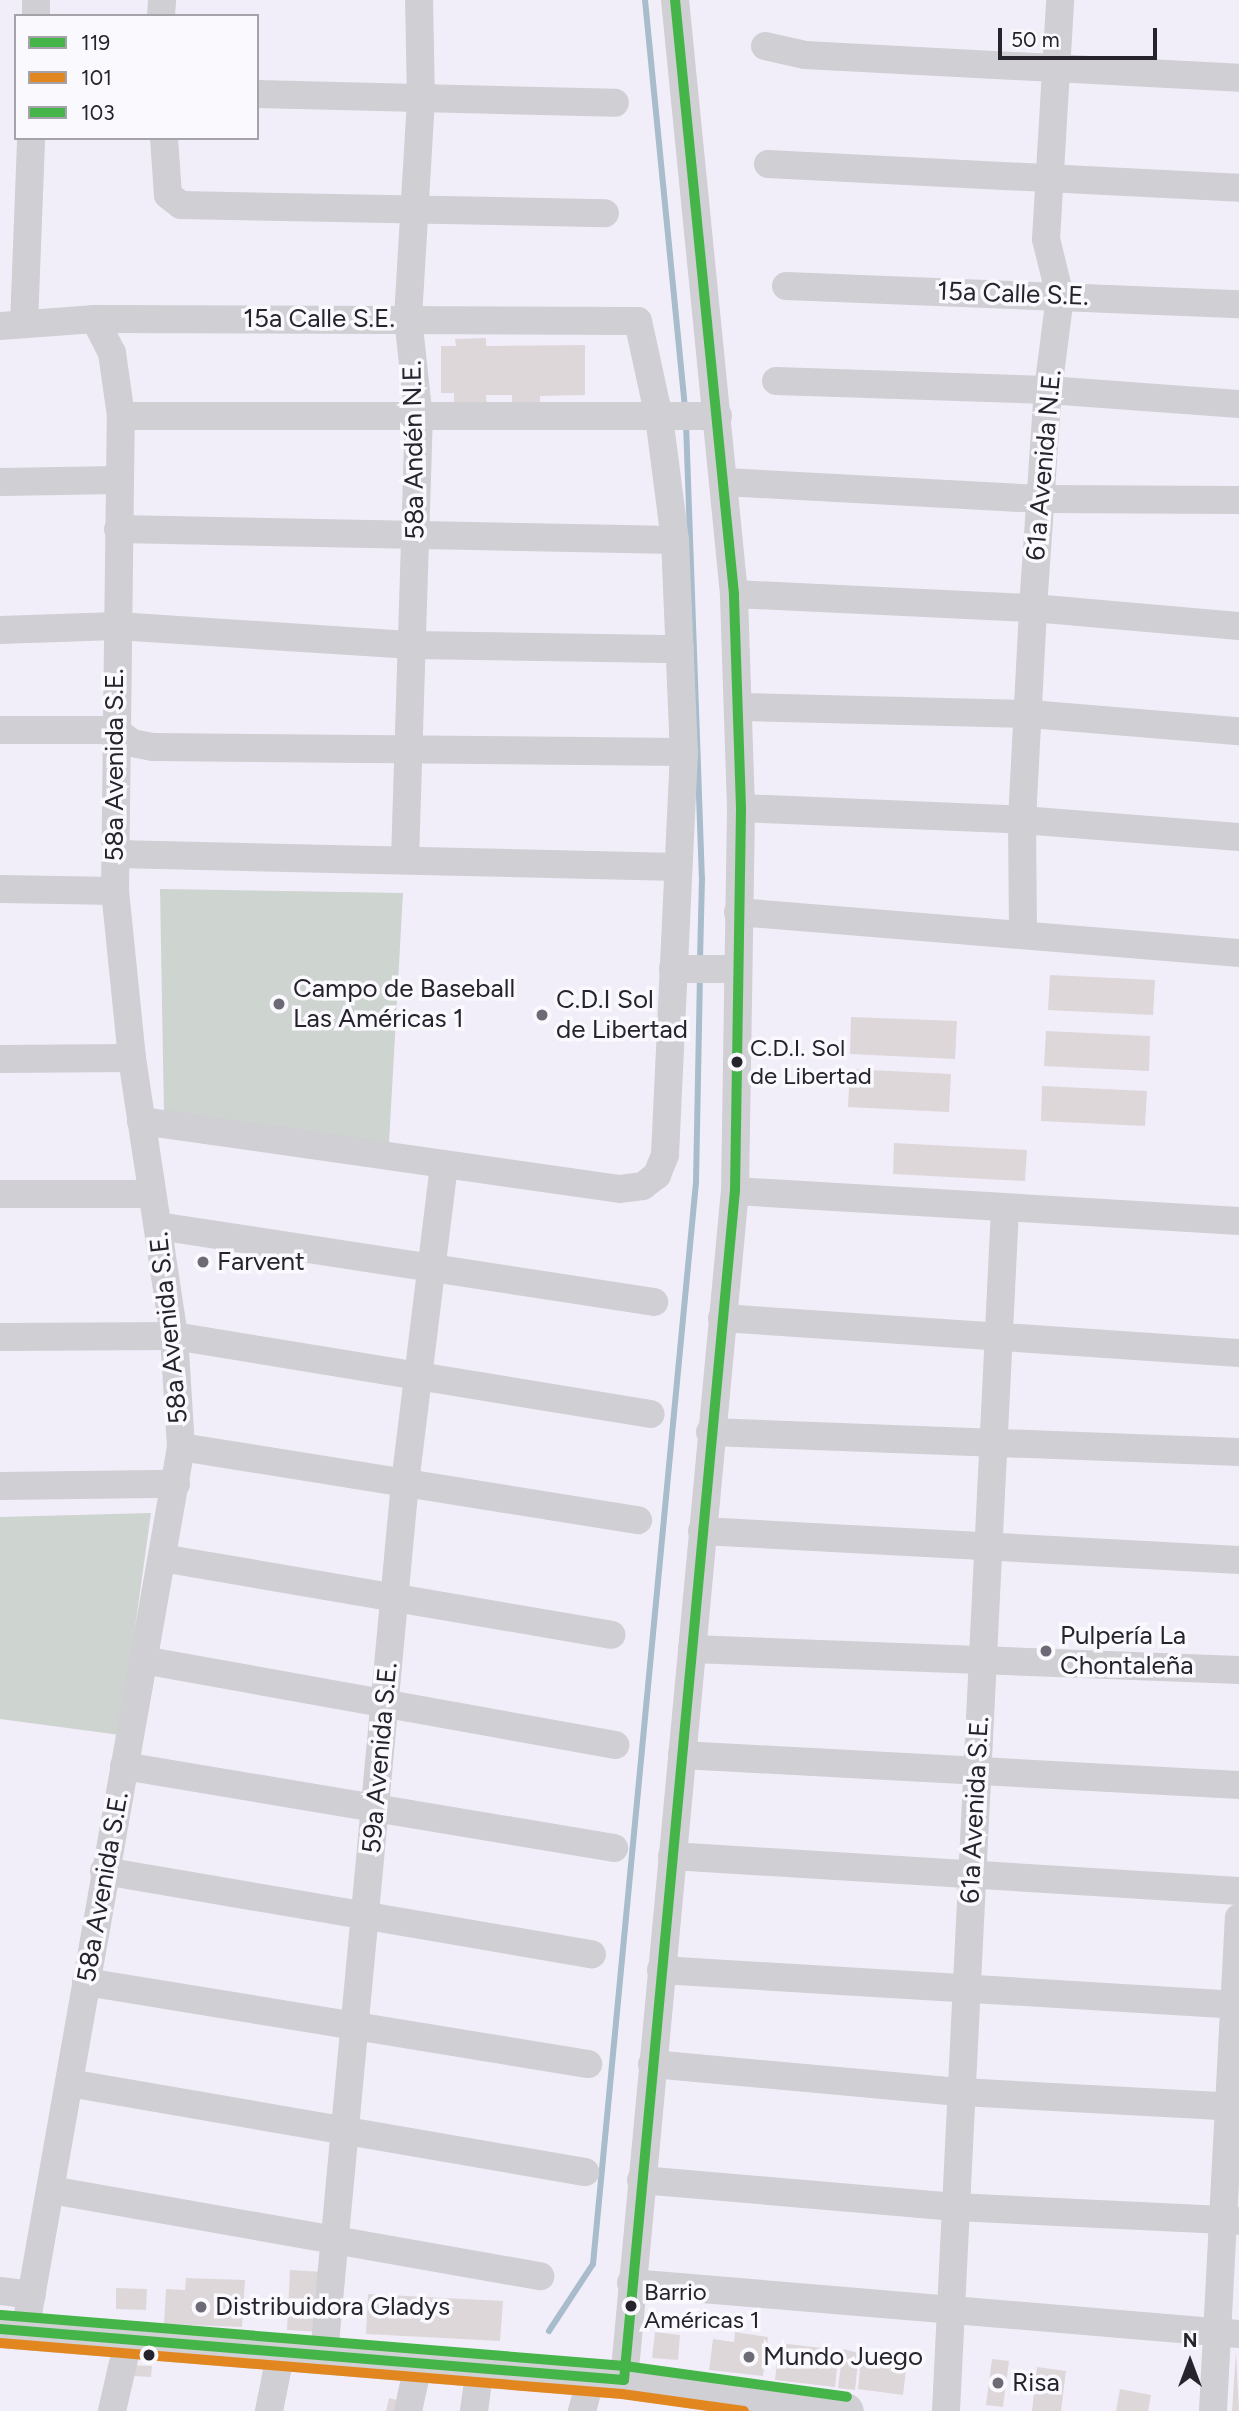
<!DOCTYPE html>
<html>
<head>
<meta charset="utf-8">
<style>
  body { margin:0 }
  #map { position:relative; width:1239px; height:2411px; overflow:hidden; background:#f1eefa; font-family:Figtree,sans-serif }
  div>[style] { position:absolute }
  .green>* { inset:0; background:#ced4d0 }
  .stream>* { height:6px; margin:-3px; padding:0 3px; transform-origin:3px; border-radius:3px; background:#a8bccb }
  .building>* { inset:0; background:#ded7da }
  .minor>* { height:28px; margin:-14px; padding:0 14px; transform-origin:14px; border-radius:14px; background:#d0cfd3 }
  .major>* { height:37px; margin:-18.5px; padding:0 18.5px; transform-origin:18.5px; border-radius:18.5px; background:#d0cfd3 }
  .bus-1>* { height:10px; margin:-5px; padding:0 5px; transform-origin:5px; border-radius:5px; background:#45b549 }
  .bus-2>* { height:10px; margin:-5px; padding:0 5px; transform-origin:5px; border-radius:5px; background:#e28720 }
  .bus-3>* { height:10px; margin:-5px; padding:0 5px; transform-origin:5px; border-radius:5px; background:#45b549 }
  .dots>* { width:19px; height:19px; translate:-50% -50%; box-sizing:border-box; border:4px solid #faf9fe; border-radius:50% }
  span { translate:-50% -50%; white-space:nowrap; text-align:center; line-height:1.15; -webkit-text-stroke:7px #faf9fe; paint-order:stroke }
  .bus-label { font-size:24px; color:#26232d }
  .left { translate:0 -50%; text-align:left }
  .street-label { font-size:26px; color:#26232d }
  .poi-label { font-size:26px; color:#26232d }
  .legend { position:absolute; left:14px; top:14px; width:245px; height:126px; box-sizing:border-box; background:#faf9fe; border:2px solid #a5a3aa; margin:0; padding:9px 12px; list-style:none; font-size:21px; color:#26232d }
  .legend li { display:flex; align-items:center; gap:14px; height:35px }
  .legend b { width:35px; border:2px solid #a5a3aa }
  .north { position:absolute; left:1155px; top:2327px; width:70px; height:70px; -webkit-text-stroke:5px #faf9fe; paint-order:stroke; rotate:0deg; font-size:19px; font-weight:700; line-height:28px; text-align:center; color:#26232d }
  .north::after { content:''; display:block; margin:auto; width:24px; height:32px; background:#26232d; clip-path:polygon(50% 0,100% 100%,50% 72%,0 100%) }
  .scale { position:absolute; left:998px; top:28px; width:159px; height:32px; box-sizing:border-box; border:4px solid #26232d; border-top:0; padding-left:9px; font-size:21px; line-height:24px; white-space:nowrap; color:#26232d; -webkit-text-stroke:5px #faf9fe; paint-order:stroke }
</style>
</head>
<body>
<div id="map">
  <div class="green">
    <div style="clip-path:polygon(160px 889px,403px 893px,389px 1143px,164px 1115px)"></div>
    <div style="clip-path:polygon(151px 1513px,120px 1735px,0 1719px,0 1517px)"></div>
  </div>
  <div class="stream">
    <div style="left:645px;top:0;width:410px;rotate:84.4deg"></div>
    <div style="left:686px;top:423px;width:455px;rotate:88deg"></div>
    <div style="left:702px;top:878px;width:83px;rotate:91.4deg"></div>
    <div style="left:549px;top:2331px;width:80px;rotate:-56.7deg"></div>
    <div style="left:593px;top:2264px;width:1087px;rotate:-84.56deg"></div>
    <div style="left:696px;top:1182px;width:207px;rotate:-88.9deg"></div>
  </div>
  <div class="building">
    <div style="clip-path:polygon(486px 338px,486px 346px,585px 345px,585px 395px,540px 396px,540px 407px,512px 408px,512px 395px,486px 395px,487px 406px,454px 406px,454px 393px,441px 393px,441px 346px,456px 346px,455px 339px)"></div>
    <div style="clip-path:polygon(1050px 975px,1155px 980px,1153px 1015px,1048px 1010px)"></div>
    <div style="clip-path:polygon(851px 1017px,957px 1021px,955px 1059px,850px 1054px)"></div>
    <div style="clip-path:polygon(1046px 1031px,1150px 1036px,1149px 1071px,1044px 1066px)"></div>
    <div style="clip-path:polygon(850px 1069px,951px 1074px,949px 1112px,848px 1107px)"></div>
    <div style="clip-path:polygon(1042px 1086px,1147px 1091px,1145px 1126px,1041px 1121px)"></div>
    <div style="clip-path:polygon(894px 1143px,1027px 1150px,1025px 1181px,893px 1174px)"></div>
    <div style="clip-path:polygon(290px 2270px,323px 2272px,320px 2332px,287px 2330px)"></div>
    <div style="clip-path:polygon(186px 2278px,245px 2280px,242px 2327px,164px 2324px,166px 2289px,185px 2290px)"></div>
    <div style="clip-path:polygon(116px 2288px,147px 2289px,146px 2310px,116px 2309px)"></div>
    <div style="clip-path:polygon(368px 2294px,503px 2301px,500px 2341px,366px 2334px)"></div>
    <div style="clip-path:polygon(655px 2332px,680px 2335px,678px 2360px,652px 2358px)"></div>
    <div style="clip-path:polygon(735px 2332px,768px 2337px,763px 2376px,709px 2370px,713px 2339px,734px 2342px)"></div>
    <div style="clip-path:polygon(779px 2343px,839px 2350px,835px 2387px,775px 2380px)"></div>
    <div style="clip-path:polygon(843px 2349px,859px 2353px,855px 2390px,838px 2388px)"></div>
    <div style="clip-path:polygon(862px 2349px,908px 2354px,903px 2395px,858px 2389px)"></div>
    <div style="clip-path:polygon(1236px 2352px,1239px 2411px,1232px 2411px)"></div>
    <div style="clip-path:polygon(992px 2359px,1009px 2361px,1003px 2407px,986px 2405px)"></div>
    <div style="clip-path:polygon(132px 2365px,152px 2366px,151px 2377px,131px 2376px)"></div>
    <div style="clip-path:polygon(1037px 2367px,1066px 2371px,1061px 2411px,1032px 2411px)"></div>
    <div style="clip-path:polygon(1120px 2389px,1151px 2395px,1148px 2411px,1116px 2411px)"></div>
    <div style="clip-path:polygon(389px 2398px,408px 2403px,406px 2411px,386px 2411px)"></div>
  </div>
  <div class="minor">
    <div style="left:36px;top:16px;width:16px;rotate:-90deg"></div>
    <div style="left:161px;top:16px;width:16px;rotate:-86deg"></div>
    <div style="left:765px;top:46px;width:41px;rotate:12.7deg"></div>
    <div style="left:805px;top:55px;width:435px;rotate:3deg"></div>
    <div style="left:257px;top:94px;width:358px;rotate:1.4deg"></div>
    <div style="left:164px;top:138px;width:57px;rotate:86deg"></div>
    <div style="left:168px;top:195px;width:16px;rotate:38deg"></div>
    <div style="left:181px;top:205px;width:424px;rotate:1.1deg"></div>
    <div style="left:768px;top:164px;width:472px;rotate:2.9deg"></div>
    <div style="left:786px;top:286px;width:453px;rotate:2.3deg"></div>
    <div style="left:24px;top:324px;width:186px;rotate:-87.8deg"></div>
    <div style="left:0;top:326px;width:95px;rotate:-4.2deg"></div>
    <div style="left:95px;top:319px;width:543px;rotate:0.21deg"></div>
    <div style="left:638px;top:321px;width:98px;rotate:77.7deg"></div>
    <div style="left:659px;top:417px;width:124px;rotate:82.6deg"></div>
    <div style="left:675px;top:540px;width:212px;rotate:87.6deg"></div>
    <div style="left:684px;top:752px;width:403px;rotate:92.7deg"></div>
    <div style="left:665px;top:1155px;width:22px;rotate:112deg"></div>
    <div style="left:657px;top:1175px;width:18px;rotate:142deg"></div>
    <div style="left:643px;top:1186px;width:23px;rotate:173deg"></div>
    <div style="left:620px;top:1189px;width:484px;rotate:-171.9deg"></div>
    <div style="left:776px;top:381px;width:272px;rotate:1.9deg"></div>
    <div style="left:1048px;top:390px;width:192px;rotate:4.2deg"></div>
    <div style="left:121px;top:416px;width:597px"></div>
    <div style="left:0;top:482px;width:119px;rotate:-1deg"></div>
    <div style="left:725px;top:482px;width:315px;rotate:3.1deg"></div>
    <div style="left:1040px;top:499px;width:199px;rotate:0.3deg"></div>
    <div style="left:118px;top:529px;width:557px;rotate:1.13deg"></div>
    <div style="left:734px;top:594px;width:299px;rotate:2.7deg"></div>
    <div style="left:1033px;top:608px;width:207px;rotate:5deg"></div>
    <div style="left:0;top:630px;width:117px;rotate:-2deg"></div>
    <div style="left:117px;top:626px;width:296px;rotate:3.7deg"></div>
    <div style="left:412px;top:645px;width:268px;rotate:0.9deg"></div>
    <div style="left:739px;top:707px;width:291px;rotate:1.4deg"></div>
    <div style="left:1030px;top:714px;width:210px;rotate:4.7deg"></div>
    <div style="left:0;top:730px;width:115px"></div>
    <div style="left:115px;top:730px;width:21px;rotate:37deg"></div>
    <div style="left:132px;top:743px;width:21px;rotate:11deg"></div>
    <div style="left:153px;top:747px;width:531px;rotate:0.54deg"></div>
    <div style="left:741px;top:808px;width:281px;rotate:2.4deg"></div>
    <div style="left:1022px;top:820px;width:218px;rotate:4.5deg"></div>
    <div style="left:115px;top:854px;width:563px;rotate:1.32deg"></div>
    <div style="left:405px;top:859px;width:440px;rotate:-88.2deg"></div>
    <div style="left:419px;top:419px;width:102px;rotate:-96.2deg"></div>
    <div style="left:408px;top:318px;width:217px;rotate:-86.6deg"></div>
    <div style="left:421px;top:101px;width:101px;rotate:-91.1deg"></div>
    <div style="left:0;top:889px;width:115px;rotate:1deg"></div>
    <div style="left:738px;top:912px;width:503px;rotate:4.68deg"></div>
    <div style="left:1023px;top:933px;width:113px;rotate:-90.5deg"></div>
    <div style="left:1022px;top:820px;width:212px;rotate:-87deg"></div>
    <div style="left:1033px;top:608px;width:219px;rotate:-86.1deg"></div>
    <div style="left:1048px;top:390px;width:95px;rotate:-82.7deg"></div>
    <div style="left:1060px;top:296px;width:59px;rotate:-103.8deg"></div>
    <div style="left:1046px;top:239px;width:239px;rotate:-86.6deg"></div>
    <div style="left:673px;top:969px;width:63px"></div>
    <div style="left:0;top:1059px;width:132px;rotate:-0.4deg"></div>
    <div style="left:735px;top:1191px;width:505px;rotate:3.41deg"></div>
    <div style="left:0;top:1194px;width:152px"></div>
    <div style="left:158px;top:1226px;width:502px;rotate:8.71deg"></div>
    <div style="left:722px;top:1318px;width:518px;rotate:3.87deg"></div>
    <div style="left:0;top:1337px;width:174px;rotate:-0.3deg"></div>
    <div style="left:174px;top:1336px;width:483px;rotate:9.3deg"></div>
    <div style="left:710px;top:1432px;width:529px;rotate:2.17deg"></div>
    <div style="left:181px;top:1447px;width:463px;rotate:9.1deg"></div>
    <div style="left:0;top:1486px;width:176px;rotate:-0.7deg"></div>
    <div style="left:702px;top:1531px;width:538px;rotate:3.09deg"></div>
    <div style="left:162px;top:1558px;width:456px;rotate:9.7deg"></div>
    <div style="left:692px;top:1649px;width:547px;rotate:2.2deg"></div>
    <div style="left:143px;top:1660px;width:480px;rotate:10.2deg"></div>
    <div style="left:682px;top:1755px;width:558px;rotate:3.08deg"></div>
    <div style="left:124px;top:1766px;width:497px;rotate:9.5deg"></div>
    <div style="left:672px;top:1856px;width:568px;rotate:3.53deg"></div>
    <div style="left:104px;top:1871px;width:495px;rotate:9.7deg"></div>
    <div style="left:661px;top:1970px;width:579px;rotate:3.47deg"></div>
    <div style="left:86px;top:1982px;width:509px;rotate:9.28deg"></div>
    <div style="left:652px;top:2064px;width:311px;rotate:5.2deg"></div>
    <div style="left:962px;top:2092px;width:277px;rotate:3.1deg"></div>
    <div style="left:69px;top:2083px;width:524px;rotate:9.79deg"></div>
    <div style="left:641px;top:2180px;width:316px;rotate:4.9deg"></div>
    <div style="left:956px;top:2207px;width:283px;rotate:2.8deg"></div>
    <div style="left:51px;top:2190px;width:497px;rotate:10deg"></div>
    <div style="left:631px;top:2283px;width:610px;rotate:4.79deg"></div>
    <div style="left:0;top:2291px;width:32px;rotate:7deg"></div>
    <div style="left:25px;top:2331px;width:898px;rotate:-79.99deg"></div>
    <div style="left:181px;top:1447px;width:111px;rotate:-93.6deg"></div>
    <div style="left:174px;top:1336px;width:281px;rotate:-98.6deg"></div>
    <div style="left:132px;top:1058px;width:168px;rotate:-95.8deg"></div>
    <div style="left:115px;top:891px;width:475px;rotate:-89.3deg"></div>
    <div style="left:121px;top:416px;width:64px;rotate:-98.1deg"></div>
    <div style="left:112px;top:353px;width:38px;rotate:-117deg"></div>
    <div style="left:324px;top:2354px;width:875px;rotate:-84.69deg"></div>
    <div style="left:405px;top:1483px;width:321px;rotate:-83deg"></div>
    <div style="left:624px;top:2380px;width:1194px;rotate:-84.67deg"></div>
    <div style="left:735px;top:1191px;width:383px;rotate:-89.1deg"></div>
    <div style="left:741px;top:808px;width:214px;rotate:-91.9deg"></div>
    <div style="left:734px;top:594px;width:597px;rotate:-95.67deg"></div>
    <div style="left:112px;top:2411px;width:72px;rotate:-77.1deg"></div>
    <div style="left:269px;top:2411px;width:61px;rotate:-78.7deg"></div>
    <div style="left:408px;top:2411px;width:51px;rotate:-77.6deg"></div>
    <div style="left:474px;top:2411px;width:44px;rotate:-82.2deg"></div>
    <div style="left:582px;top:2411px;width:35px;rotate:-75deg"></div>
    <div style="left:946px;top:2411px;width:1203px;rotate:-87.19deg"></div>
    <div style="left:1213px;top:2411px;width:494px;rotate:-87deg"></div>
  </div>
  <div class="major">
    <div style="left:0;top:2329px;width:626px;rotate:4.67deg"></div>
    <div style="left:624px;top:2380px;width:223px;rotate:8deg"></div>
  </div>
  <div class="bus-1">
    <div style="left:0;top:2329px;width:626px;rotate:4.67deg"></div>
    <div style="left:624px;top:2380px;width:1194px;rotate:-84.67deg"></div>
    <div style="left:735px;top:1191px;width:383px;rotate:-89.1deg"></div>
    <div style="left:741px;top:808px;width:214px;rotate:-91.9deg"></div>
    <div style="left:734px;top:594px;width:597px;rotate:-95.67deg"></div>
  </div>
  <div class="bus-2">
    <div style="left:0;top:2343px;width:624px;rotate:4.69deg"></div>
    <div style="left:622px;top:2394px;width:123px;rotate:7.9deg"></div>
  </div>
  <div class="bus-3">
    <div style="left:1px;top:2315px;width:626px;rotate:4.67deg"></div>
    <div style="left:625px;top:2366px;width:224px;rotate:7.9deg"></div>
  </div>
  <div class="dots">
    <div style="left:279px;top:1004px;background:#6d6a75"></div>
    <div style="left:542px;top:1015px;background:#6d6a75"></div>
    <div style="left:737px;top:1062px;background:#26232d"></div>
    <div style="left:203px;top:1262px;background:#6d6a75"></div>
    <div style="left:1046px;top:1651px;background:#6d6a75"></div>
    <div style="left:631px;top:2306px;background:#26232d"></div>
    <div style="left:201px;top:2307px;background:#6d6a75"></div>
    <div style="left:149px;top:2355px;background:#26232d"></div>
    <div style="left:749px;top:2357px;background:#6d6a75"></div>
    <div style="left:998px;top:2383px;background:#6d6a75"></div>
  </div>
  <div class="bus-label">
    <span class="left" style="left:750px;top:1062px">C.D.I. Sol<br>de Libertad</span>
    <span class="left" style="left:644px;top:2306px">Barrio<br>Américas 1</span>
  </div>
  <div class="street-label">
    <span style="left:1013px;top:294px;rotate:2deg">15a Calle S.E.</span>
    <span style="left:319px;top:319px">15a Calle S.E.</span>
    <span style="left:414px;top:450px;rotate:-91deg">58a Andén N.E.</span>
    <span style="left:1044px;top:465px;rotate:-85deg">61a Avenida N.E.</span>
    <span style="left:115px;top:765px;rotate:-90deg">58a Avenida S.E.</span>
    <span style="left:169px;top:1328px;rotate:-96deg">58a Avenida S.E.</span>
    <span style="left:380px;top:1758px;rotate:-85deg">59a Avenida S.E.</span>
    <span style="left:975px;top:1810px;rotate:-87deg">61a Avenida S.E.</span>
    <span style="left:103px;top:1887px;rotate:-80deg">58a Avenida S.E.</span>
  </div>
  <div class="poi-label">
    <span class="left" style="left:293px;top:1004px">Campo de Baseball<br>Las Américas 1</span>
    <span class="left" style="left:556px;top:1015px">C.D.I Sol<br>de Libertad</span>
    <span class="left" style="left:217px;top:1262px">Farvent</span>
    <span class="left" style="left:1060px;top:1651px">Pulpería La<br>Chontaleña</span>
    <span class="left" style="left:215px;top:2307px">Distribuidora Gladys</span>
    <span class="left" style="left:763px;top:2357px">Mundo Juego</span>
    <span class="left" style="left:1012px;top:2383px">Risa</span>
  </div>
  <ul class="legend">
  <li><b style="height:9px;background:#45b549"></b>119</li>
  <li><b style="height:9px;background:#e28720"></b>101</li>
  <li><b style="height:9px;background:#45b549"></b>103</li>
  </ul>
  <div class="north">N</div>
  <div class="scale">50 m</div>
</div>
</body>
</html>
